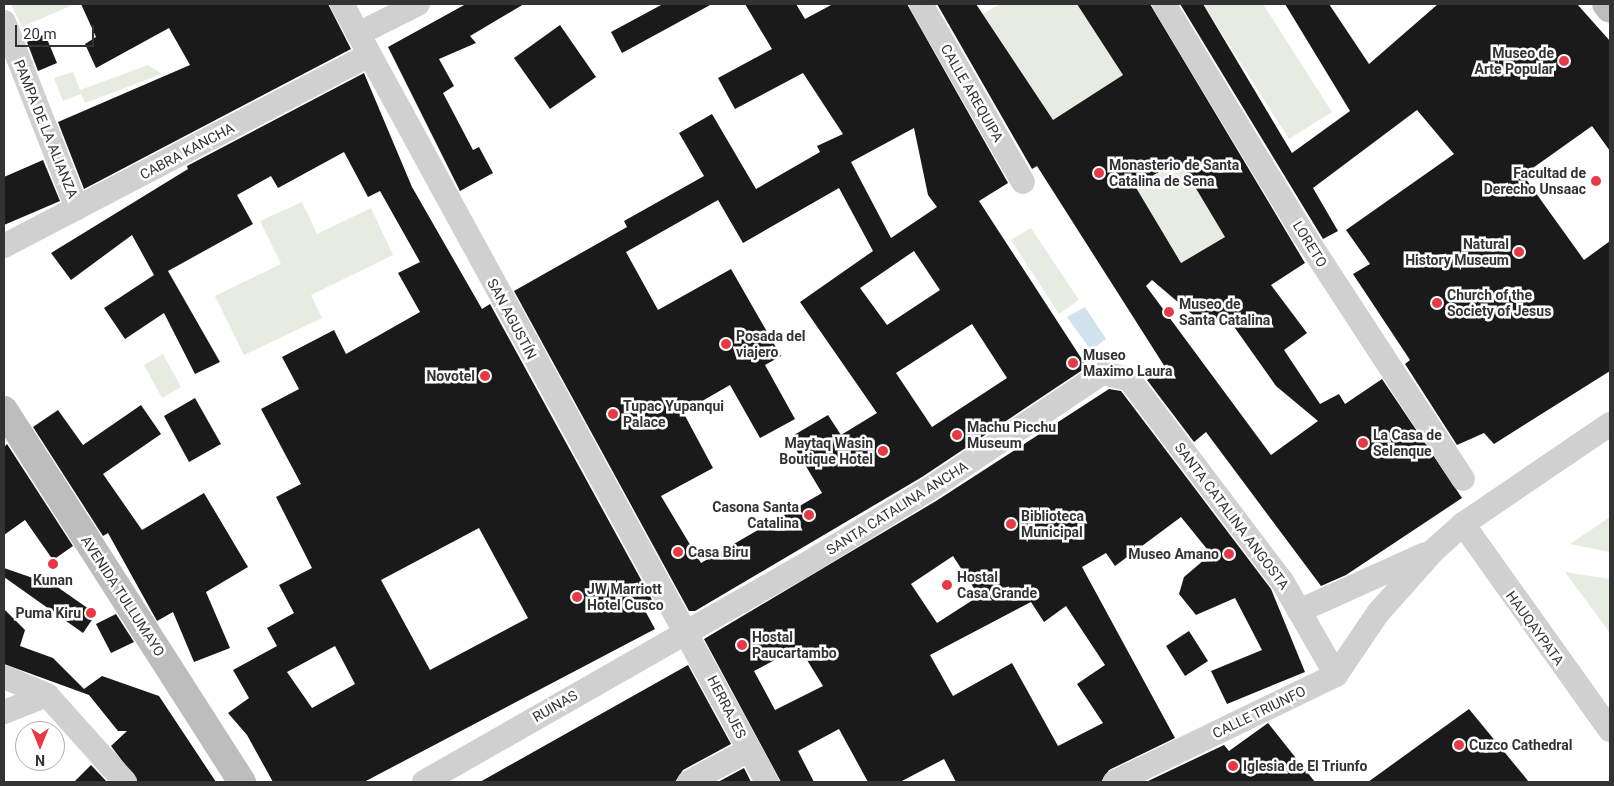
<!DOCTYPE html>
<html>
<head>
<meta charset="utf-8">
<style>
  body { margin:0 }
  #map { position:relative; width:1614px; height:786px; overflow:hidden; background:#fff; font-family:Roboto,sans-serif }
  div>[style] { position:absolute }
  .green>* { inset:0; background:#e6ecdf }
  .water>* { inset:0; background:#cfe2ee }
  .building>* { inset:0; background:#1a1a1a }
  .street>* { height:24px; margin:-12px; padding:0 12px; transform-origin:12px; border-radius:12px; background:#d0d0d0 }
  .secondary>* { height:28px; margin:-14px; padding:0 14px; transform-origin:14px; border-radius:14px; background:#bdbdbd }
  .dots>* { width:14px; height:14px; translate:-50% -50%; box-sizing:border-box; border:2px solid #fff; border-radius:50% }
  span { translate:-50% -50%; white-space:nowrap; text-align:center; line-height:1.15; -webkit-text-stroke:5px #fff; paint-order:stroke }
  .poi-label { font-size:14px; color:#333; font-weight:700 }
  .right { translate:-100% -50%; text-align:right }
  .left { translate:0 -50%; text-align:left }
  .street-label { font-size:14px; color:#333 }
  .frame { position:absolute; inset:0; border:5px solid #333; pointer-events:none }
  .north { position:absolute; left:15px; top:721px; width:50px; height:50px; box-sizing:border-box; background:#fff; border:1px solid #adadad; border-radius:50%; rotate:180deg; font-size:14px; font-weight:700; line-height:20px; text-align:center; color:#333 }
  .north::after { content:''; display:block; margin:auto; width:18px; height:22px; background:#e63946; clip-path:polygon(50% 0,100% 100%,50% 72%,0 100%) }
  .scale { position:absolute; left:15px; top:25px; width:79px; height:22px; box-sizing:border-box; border:2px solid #333; border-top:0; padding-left:6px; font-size:15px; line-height:18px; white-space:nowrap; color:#333; -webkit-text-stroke:4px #fff; paint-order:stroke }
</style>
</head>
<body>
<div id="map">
  <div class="green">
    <div style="clip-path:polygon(11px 4px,75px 4px,22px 27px)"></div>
    <div style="clip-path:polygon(1000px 4px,1077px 4px,1123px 75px,1053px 120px,983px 14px)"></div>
    <div style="clip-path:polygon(1203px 4px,1263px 4px,1332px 112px,1289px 139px)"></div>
    <div style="clip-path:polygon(148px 65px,162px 74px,85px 103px,81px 94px,63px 101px,54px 78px,73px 72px,80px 90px)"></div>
    <div style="clip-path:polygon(1179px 160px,1225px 237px,1181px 263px,1135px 186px)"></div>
    <div style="clip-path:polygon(302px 202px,317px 234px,371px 208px,393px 255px,311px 295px,322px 318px,244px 355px,215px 296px,281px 264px,260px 221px)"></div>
    <div style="clip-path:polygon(1031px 228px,1079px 300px,1059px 314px,1011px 240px)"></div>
    <div style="clip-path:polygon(163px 354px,181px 387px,162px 398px,144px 365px)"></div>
    <div style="clip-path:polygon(1610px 517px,1610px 552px,1570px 544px)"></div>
    <div style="clip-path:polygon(1565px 572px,1610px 579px,1610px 633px)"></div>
  </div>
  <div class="water">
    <div style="clip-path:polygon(1085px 307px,1106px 339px,1091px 350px,1067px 317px)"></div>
  </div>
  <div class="building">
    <div style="clip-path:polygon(81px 4px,328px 4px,351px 49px,84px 189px,58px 122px,190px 65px,169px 28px,96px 68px,85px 44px,96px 37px)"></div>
    <div style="clip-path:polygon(466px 4px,524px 4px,470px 36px,476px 43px,439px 59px,454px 86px,443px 93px,473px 150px,479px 147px,493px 173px,460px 191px,388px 47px)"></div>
    <div style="clip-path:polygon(663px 4px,712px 4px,622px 53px,611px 32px)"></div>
    <div style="clip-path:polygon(evenodd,745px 4px,796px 4px,805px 19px,833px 4px,907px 4px,1008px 183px,979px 201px,1087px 367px,922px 477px,695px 611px,689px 611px,514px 291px,627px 227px,624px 221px,704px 176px,679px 133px,712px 114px,756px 189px,820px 152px,817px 146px,843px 134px,803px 73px,735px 109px,718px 78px,772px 49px,745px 4px,914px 128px,928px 195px,937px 207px,891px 238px,851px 162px,914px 128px,745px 4px,839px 188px,873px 251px,800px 302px,877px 413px,841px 435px,828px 415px,789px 438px,822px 493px,701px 563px,661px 496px,713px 468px,683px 412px,730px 385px,760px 438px,795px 419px,765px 365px,781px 356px,731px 269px,658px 310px,626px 252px,718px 200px,743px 243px,839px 188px,745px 4px,914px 251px,940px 290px,887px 325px,860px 288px,914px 251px,745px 4px,972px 324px,1007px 378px,932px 427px,896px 373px,972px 324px)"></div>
    <div style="clip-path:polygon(evenodd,937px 4px,976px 4px,1053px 120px,1123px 75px,1077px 4px,1150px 4px,1305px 263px,1271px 285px,1307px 333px,1284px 350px,1320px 404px,1339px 394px,1345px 404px,1382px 379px,1462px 498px,1346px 575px,1321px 586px,1206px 432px,1194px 442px,1147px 380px,1165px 367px,1037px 166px,1032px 169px,937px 4px,1179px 160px,1225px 237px,1181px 263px,1135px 186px,1179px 160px,937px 4px,1152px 280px,1206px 326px,1225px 314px,1276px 386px,1318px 421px,1271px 455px,1146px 286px,1152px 280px)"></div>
    <div style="clip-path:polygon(1180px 4px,1203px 4px,1292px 153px,1350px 111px,1285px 4px,1329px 4px,1369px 64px,1438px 4px,1577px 4px,1610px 41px,1610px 151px,1592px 126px,1523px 175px,1584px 260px,1610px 241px,1610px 371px,1494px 444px,1484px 433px,1457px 445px,1405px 364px,1410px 360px,1353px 274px,1370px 264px,1346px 230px,1454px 154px,1417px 110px,1313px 188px,1338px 231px,1323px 239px)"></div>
    <div style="clip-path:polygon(560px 25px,596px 77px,550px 109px,514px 58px)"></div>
    <div style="clip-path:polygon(45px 34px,57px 63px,38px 71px,27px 42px)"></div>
    <div style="clip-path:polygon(evenodd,364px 73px,412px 187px,482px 309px,490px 304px,656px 607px,642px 605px,655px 629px,364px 782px,273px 782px,247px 735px,228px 713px,249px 698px,233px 670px,277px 646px,267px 628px,294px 613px,279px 585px,312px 568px,276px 497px,301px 484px,261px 409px,299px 389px,282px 357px,334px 330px,346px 354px,420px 312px,398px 273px,420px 262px,380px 191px,368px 197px,344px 152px,278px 188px,271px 176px,237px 195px,253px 224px,168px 271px,220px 362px,195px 374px,164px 313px,125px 339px,104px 308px,154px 275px,132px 235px,71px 280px,51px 253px,188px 169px,187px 166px,364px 73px,479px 528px,528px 618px,430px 670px,381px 580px,479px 528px,364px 73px,335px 646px,355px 684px,312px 708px,287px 672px,335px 646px)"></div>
    <div style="clip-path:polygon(43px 160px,60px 201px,4px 225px,4px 177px)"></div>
    <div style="clip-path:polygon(evenodd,1109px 389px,1121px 391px,1271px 589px,1305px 672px,1227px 704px,1211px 671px,1262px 650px,1235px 598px,1196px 615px,1179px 594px,1184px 577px,1211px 554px,1181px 517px,1115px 566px,1106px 553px,1082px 567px,1175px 738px,1109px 770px,1101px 782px,956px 782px,944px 759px,900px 782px,868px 782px,839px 729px,798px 751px,814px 782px,781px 782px,704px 639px,936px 501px,1109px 389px,953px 556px,979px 596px,937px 623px,911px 584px,953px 556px,1109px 389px,1031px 602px,1044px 622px,1066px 606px,1105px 665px,1077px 684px,1103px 723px,1058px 746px,1012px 663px,953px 696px,930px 655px,1031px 602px,1109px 389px,799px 647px,823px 686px,775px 710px,754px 671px,799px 647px)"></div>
    <div style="clip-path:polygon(195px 398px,221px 444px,189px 462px,164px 416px)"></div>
    <div style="clip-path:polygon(141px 405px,161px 434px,103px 474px,142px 530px,204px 493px,248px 567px,206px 592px,230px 648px,194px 662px,173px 612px,157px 621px,108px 533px,103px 536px,33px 427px,58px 410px,83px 445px)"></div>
    <div style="clip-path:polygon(7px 444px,73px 546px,53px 560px,25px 520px,4px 535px,4px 447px)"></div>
    <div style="clip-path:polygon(4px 568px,56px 586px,96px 614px,83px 633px,4px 577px)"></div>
    <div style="clip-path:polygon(4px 609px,25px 630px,20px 646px,53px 658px,84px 689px,102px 676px,159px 696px,216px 782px,138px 782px,111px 746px,127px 731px,118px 731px,89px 695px,4px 664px)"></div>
    <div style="clip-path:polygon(116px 614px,134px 642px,111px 653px,96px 624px)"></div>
    <div style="clip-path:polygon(1189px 631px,1208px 661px,1185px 676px,1166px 646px)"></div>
    <div style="clip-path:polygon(688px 665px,731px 744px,683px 770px,675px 782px,480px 782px)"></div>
    <div style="clip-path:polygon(1469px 709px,1529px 782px,1368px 782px)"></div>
    <div style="clip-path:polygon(1268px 723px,1315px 782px,1146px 782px,1224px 745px,1229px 751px)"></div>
    <div style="clip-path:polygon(91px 765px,107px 782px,74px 782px)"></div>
    <div style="clip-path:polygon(744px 768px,751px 782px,718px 782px)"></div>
  </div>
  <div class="street">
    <div style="left:342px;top:4px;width:887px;rotate:61.35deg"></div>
    <div style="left:921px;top:4px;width:205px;rotate:60.2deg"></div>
    <div style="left:1164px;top:4px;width:270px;rotate:58.8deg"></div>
    <div style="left:1304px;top:235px;width:291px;rotate:56.9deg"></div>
    <div style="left:4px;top:22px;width:200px;rotate:68.6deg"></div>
    <div style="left:358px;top:34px;width:67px;rotate:-26.6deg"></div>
    <div style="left:4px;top:246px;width:412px;rotate:-27.6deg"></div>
    <div style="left:1463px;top:524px;width:253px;rotate:54.5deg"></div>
    <div style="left:1299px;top:611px;width:138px;rotate:-24.3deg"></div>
    <div style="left:1336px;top:675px;width:75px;rotate:-55.9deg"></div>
    <div style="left:1378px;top:613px;width:83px;rotate:-48.4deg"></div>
    <div style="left:1433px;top:551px;width:40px;rotate:-42deg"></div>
    <div style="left:1463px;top:524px;width:178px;rotate:-34.2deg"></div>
    <div style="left:4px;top:677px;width:47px;rotate:22.7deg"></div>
    <div style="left:47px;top:695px;width:117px;rotate:48.1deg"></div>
    <div style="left:4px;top:712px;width:46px;rotate:-21.6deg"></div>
    <div style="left:424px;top:782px;width:451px;rotate:-29.7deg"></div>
    <div style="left:816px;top:558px;width:132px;rotate:-31.4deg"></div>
    <div style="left:929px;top:489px;width:208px;rotate:-33.8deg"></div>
    <div style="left:1102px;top:373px;width:28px;rotate:13deg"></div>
    <div style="left:1129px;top:379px;width:253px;rotate:52.9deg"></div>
    <div style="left:1282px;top:581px;width:108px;rotate:60.1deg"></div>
    <div style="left:1336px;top:675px;width:246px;rotate:154.2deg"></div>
    <div style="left:689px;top:782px;width:68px;rotate:-28.1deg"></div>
  </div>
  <div class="secondary">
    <div style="left:1606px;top:4px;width:6px;rotate:51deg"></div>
    <div style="left:4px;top:410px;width:442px;rotate:57.4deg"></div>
  </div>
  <div class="dots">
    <div style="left:1564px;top:61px;background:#e63946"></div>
    <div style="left:1099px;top:173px;background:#e63946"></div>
    <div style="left:1596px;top:181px;background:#e63946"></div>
    <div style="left:1519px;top:252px;background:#e63946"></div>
    <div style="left:1437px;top:303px;background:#e63946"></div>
    <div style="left:1169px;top:312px;background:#e63946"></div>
    <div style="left:726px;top:344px;background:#e63946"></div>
    <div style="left:1073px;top:363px;background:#e63946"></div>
    <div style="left:485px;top:376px;background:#e63946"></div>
    <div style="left:613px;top:414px;background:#e63946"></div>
    <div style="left:957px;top:435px;background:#e63946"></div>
    <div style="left:1363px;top:443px;background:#e63946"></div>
    <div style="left:883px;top:451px;background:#e63946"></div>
    <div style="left:809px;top:515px;background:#e63946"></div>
    <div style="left:1011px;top:524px;background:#e63946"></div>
    <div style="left:678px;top:552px;background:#e63946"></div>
    <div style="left:1229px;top:554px;background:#e63946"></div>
    <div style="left:53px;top:564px;background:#e63946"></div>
    <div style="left:947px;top:585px;background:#e63946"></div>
    <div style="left:577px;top:597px;background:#e63946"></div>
    <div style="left:91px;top:613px;background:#e63946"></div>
    <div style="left:742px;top:645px;background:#e63946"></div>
    <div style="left:1459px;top:745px;background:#e63946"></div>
    <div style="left:1233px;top:766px;background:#e63946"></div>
  </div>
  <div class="poi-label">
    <span class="right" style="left:1554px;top:61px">Museo de<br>Arte Popular</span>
    <span class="left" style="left:1109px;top:173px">Monasterio de Santa<br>Catalina de Sena</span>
    <span class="right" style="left:1586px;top:181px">Facultad de<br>Derecho Unsaac</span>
    <span class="right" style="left:1509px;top:252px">Natural<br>History Museum</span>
    <span class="left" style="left:1447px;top:303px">Church of the<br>Society of Jesus</span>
    <span class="left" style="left:1179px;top:312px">Museo de<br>Santa Catalina</span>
    <span class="left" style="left:736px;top:344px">Posada del<br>viajero</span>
    <span class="left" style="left:1083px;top:363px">Museo<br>Maximo Laura</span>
    <span class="right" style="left:475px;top:376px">Novotel</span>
    <span class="left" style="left:623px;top:414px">Tupac Yupanqui<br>Palace</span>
    <span class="left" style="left:967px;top:435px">Machu Picchu<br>Museum</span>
    <span class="left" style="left:1373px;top:443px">La Casa de<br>Selenque</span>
    <span class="right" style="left:873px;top:451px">Maytaq Wasin<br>Boutique Hotel</span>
    <span class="right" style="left:799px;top:515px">Casona Santa<br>Catalina</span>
    <span class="left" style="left:1021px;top:524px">Biblioteca<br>Municipal</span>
    <span class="left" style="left:688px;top:552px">Casa Biru</span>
    <span class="right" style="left:1219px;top:554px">Museo Amano</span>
    <span class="left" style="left:957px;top:585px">Hostal<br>Casa Grande</span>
    <span style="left:53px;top:580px">Kunan</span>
    <span class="left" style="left:587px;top:597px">JW Marriott<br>Hotel Cusco</span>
    <span class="right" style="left:81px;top:613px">Puma Kiru</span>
    <span class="left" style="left:752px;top:645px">Hostal<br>Paucartambo</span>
    <span class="left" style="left:1469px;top:745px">Cuzco Cathedral</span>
    <span class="left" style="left:1243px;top:766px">Iglesia de El Triunfo</span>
  </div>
  <div class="street-label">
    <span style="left:972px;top:93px;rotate:60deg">CALLE AREQUIPA</span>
    <span style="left:46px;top:129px;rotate:68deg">PAMPA DE LA ALIANZA</span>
    <span style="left:187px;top:151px;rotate:-28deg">CABRA KANCHA</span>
    <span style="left:1310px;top:244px;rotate:58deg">LORETO</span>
    <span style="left:512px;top:319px;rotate:62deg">SAN AGUSTÍN</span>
    <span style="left:897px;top:508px;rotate:-32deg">SANTA CATALINA ANCHA</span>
    <span style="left:1232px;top:516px;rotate:53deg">SANTA CATALINA ANGOSTA</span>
    <span style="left:123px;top:596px;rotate:57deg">AVENIDA TULLUMAYO</span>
    <span style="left:1535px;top:628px;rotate:54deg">HAUQAYPATA</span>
    <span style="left:555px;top:706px;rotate:-30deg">RUINAS</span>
    <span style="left:727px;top:707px;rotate:63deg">HERRAJES</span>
    <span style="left:1259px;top:712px;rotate:-26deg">CALLE TRIUNFO</span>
  </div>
  <div class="frame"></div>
  <div class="north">N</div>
  <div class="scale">20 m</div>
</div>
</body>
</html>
